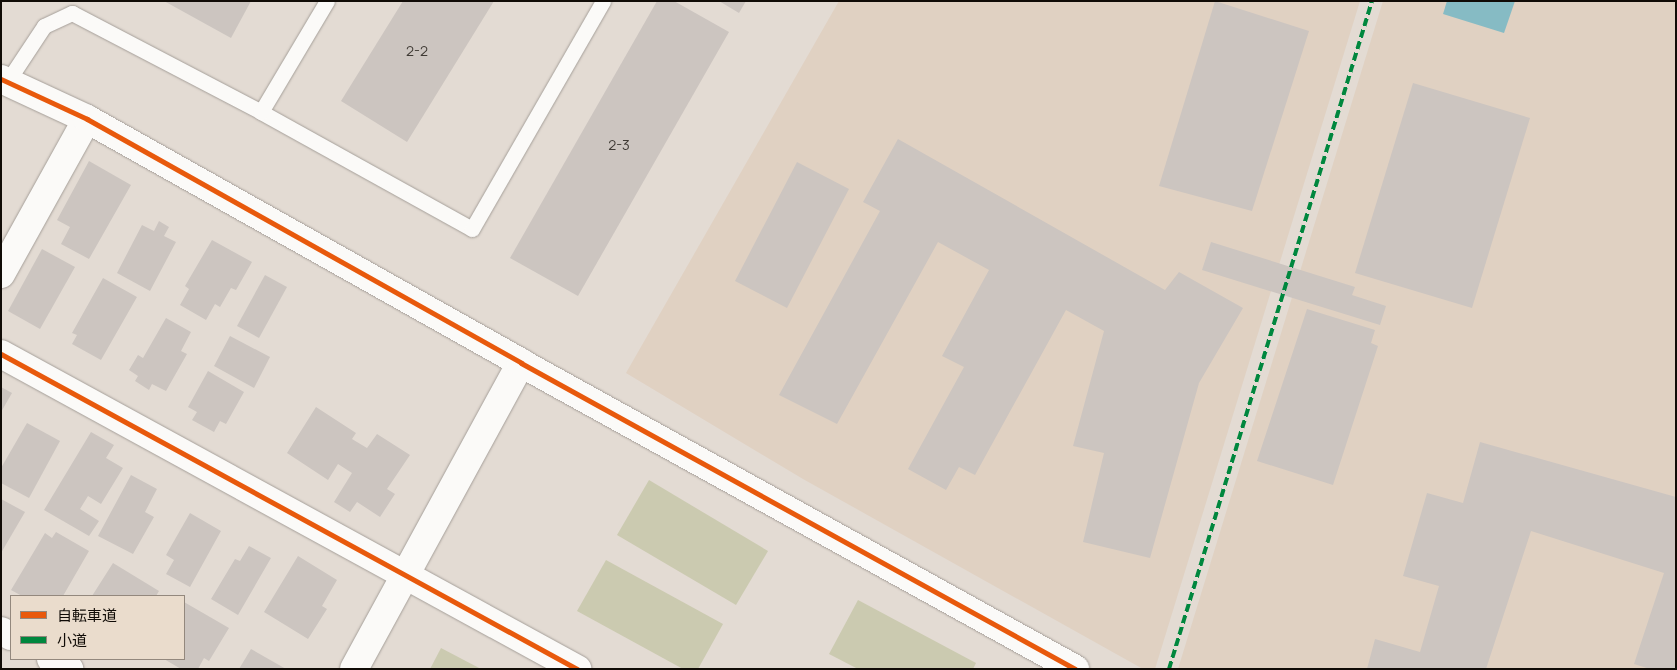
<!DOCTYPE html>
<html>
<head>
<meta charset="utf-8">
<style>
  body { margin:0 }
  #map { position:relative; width:1677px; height:670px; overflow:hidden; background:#e3dbd3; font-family:Manrope,"Noto Sans JP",sans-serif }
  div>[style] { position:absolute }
  .built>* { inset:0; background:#e0d1c2 }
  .green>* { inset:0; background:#cbcab0 }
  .water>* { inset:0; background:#86bbc4 }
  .building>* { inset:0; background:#ccc5c0 }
  .roads { filter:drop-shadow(0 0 1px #a59f99) drop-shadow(0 0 1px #a59f99) }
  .lane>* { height:15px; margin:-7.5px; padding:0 7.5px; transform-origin:7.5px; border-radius:7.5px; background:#fbfaf8 }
  .street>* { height:28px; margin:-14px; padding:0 14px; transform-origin:14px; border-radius:14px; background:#fbfaf8 }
  .secondary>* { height:28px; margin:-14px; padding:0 14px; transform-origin:14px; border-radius:14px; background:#fbfaf8 }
  .quiet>* { height:4px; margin-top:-2px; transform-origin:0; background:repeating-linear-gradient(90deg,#00873e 0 8px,transparent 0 12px) }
  .cycleway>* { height:5px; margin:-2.5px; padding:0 2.5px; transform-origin:2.5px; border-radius:2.5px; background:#e8590c }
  span { translate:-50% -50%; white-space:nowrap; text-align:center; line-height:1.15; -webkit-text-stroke:5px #eadccc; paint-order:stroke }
  .number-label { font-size:14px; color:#3f3a34 }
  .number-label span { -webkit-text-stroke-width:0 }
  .frame { position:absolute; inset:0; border:2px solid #100b06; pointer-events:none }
  .legend { position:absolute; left:10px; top:595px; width:175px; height:65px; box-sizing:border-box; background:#eadccc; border:1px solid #93887d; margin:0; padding:6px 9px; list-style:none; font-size:15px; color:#100b06 }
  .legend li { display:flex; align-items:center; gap:10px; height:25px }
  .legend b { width:25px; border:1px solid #93887d }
</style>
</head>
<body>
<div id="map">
  <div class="built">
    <div style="clip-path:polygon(839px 1px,1360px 1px,1155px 669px,1143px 669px,803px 479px,626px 373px)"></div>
    <div style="clip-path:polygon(1383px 1px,1676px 1px,1676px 669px,1178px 669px)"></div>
  </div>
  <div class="green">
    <div style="clip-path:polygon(649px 480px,768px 551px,736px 605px,617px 535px)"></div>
    <div style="clip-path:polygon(606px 560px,723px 624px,698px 669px,683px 669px,577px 611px)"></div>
    <div style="clip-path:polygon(858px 600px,976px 663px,973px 669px,858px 669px,829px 654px)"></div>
    <div style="clip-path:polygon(441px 648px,481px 669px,430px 669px)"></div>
  </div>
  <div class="water">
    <div style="clip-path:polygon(1447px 1px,1515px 1px,1504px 33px,1443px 14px)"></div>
  </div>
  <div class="building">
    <div style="clip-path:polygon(164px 1px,251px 1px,231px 38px)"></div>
    <div style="clip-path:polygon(403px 1px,494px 1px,407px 142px,341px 101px)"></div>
    <div style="clip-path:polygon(657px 1px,674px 1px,729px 32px,578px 296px,510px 258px)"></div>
    <div style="clip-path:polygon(719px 1px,746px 1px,739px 13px)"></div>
    <div style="clip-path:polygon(1215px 1px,1309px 31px,1252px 211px,1159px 186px)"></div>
    <div style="clip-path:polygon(1413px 83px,1530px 118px,1472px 308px,1355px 273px)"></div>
    <div style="clip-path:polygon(898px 139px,1165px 290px,1179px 272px,1243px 308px,1199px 383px,1150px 558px,1083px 542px,1104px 453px,1073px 446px,1104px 331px,1066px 310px,975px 475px,959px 467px,946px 490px,908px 469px,964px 367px,942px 356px,989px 270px,938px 242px,837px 424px,779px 395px,880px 211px,863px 202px)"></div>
    <div style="clip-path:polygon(89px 161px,131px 185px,89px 259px,61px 244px,70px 227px,57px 220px)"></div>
    <div style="clip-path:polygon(797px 162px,849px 189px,787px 308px,735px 281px)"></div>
    <div style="clip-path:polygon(159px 221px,169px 227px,164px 236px,176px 242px,150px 291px,117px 273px,142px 225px,154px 231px)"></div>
    <div style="clip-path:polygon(212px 240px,252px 262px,236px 290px,231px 288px,220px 307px,215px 304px,206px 320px,180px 305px,189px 289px,185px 286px)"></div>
    <div style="clip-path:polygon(1211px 242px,1355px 287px,1352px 295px,1386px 306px,1380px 325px,1202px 270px)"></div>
    <div style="clip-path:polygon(42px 249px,75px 267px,40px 329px,8px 311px)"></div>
    <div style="clip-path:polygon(265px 275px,287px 287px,259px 338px,237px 326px)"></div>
    <div style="clip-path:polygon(103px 278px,137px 297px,101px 360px,72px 344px,77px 335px,72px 333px)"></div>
    <div style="clip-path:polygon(1307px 309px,1375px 330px,1371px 343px,1378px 346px,1333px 485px,1257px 461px)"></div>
    <div style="clip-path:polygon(166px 318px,191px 332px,181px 351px,187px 354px,166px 391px,152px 384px,149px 390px,135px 381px,138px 376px,129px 370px,138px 355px,143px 358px)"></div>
    <div style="clip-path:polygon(230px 336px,270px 357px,254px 388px,214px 366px)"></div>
    <div style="clip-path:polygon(208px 371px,244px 392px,226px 424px,220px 421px,214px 432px,192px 420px,197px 412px,188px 407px)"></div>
    <div style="clip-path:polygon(1px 387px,12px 393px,1px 412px)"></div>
    <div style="clip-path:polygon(316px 407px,356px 433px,352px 439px,367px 448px,377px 434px,410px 455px,387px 489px,395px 494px,380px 517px,357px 502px,350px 512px,334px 502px,352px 473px,338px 464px,328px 480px,287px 453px)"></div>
    <div style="clip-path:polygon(27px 423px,60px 441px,29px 498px,1px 483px,1px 468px)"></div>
    <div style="clip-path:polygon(91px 432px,114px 445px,106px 458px,123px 468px,101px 504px,88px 496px,80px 509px,99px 521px,89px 536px,44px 510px)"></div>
    <div style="clip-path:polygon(1480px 442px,1676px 497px,1676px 669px,1650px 669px,1634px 664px,1664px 573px,1531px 531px,1486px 669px,1367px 669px,1375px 639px,1420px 652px,1439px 586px,1403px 576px,1427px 493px,1463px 503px)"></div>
    <div style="clip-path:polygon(131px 475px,157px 489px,145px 512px,154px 517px,133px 554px,98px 536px)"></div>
    <div style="clip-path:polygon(1px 499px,25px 512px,1px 553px)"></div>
    <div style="clip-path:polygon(190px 513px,221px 531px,190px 587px,166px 574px,174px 560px,166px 555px)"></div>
    <div style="clip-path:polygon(56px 532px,89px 551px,63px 596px,22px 596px,11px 590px,45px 533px,52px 538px)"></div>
    <div style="clip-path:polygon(249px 546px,271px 558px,238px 615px,211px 599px,235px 559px,240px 561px)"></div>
    <div style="clip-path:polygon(298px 556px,337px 580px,322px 606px,327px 609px,308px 639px,264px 612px)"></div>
    <div style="clip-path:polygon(113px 563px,159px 591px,156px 596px,92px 596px)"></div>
    <div style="clip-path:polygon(184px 602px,229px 628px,209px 661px,204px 658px,198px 669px,181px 669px,164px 659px,184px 659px)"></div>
    <div style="clip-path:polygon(251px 649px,286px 669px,239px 669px)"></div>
  </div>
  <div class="roads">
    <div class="lane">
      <div style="left:7px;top:82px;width:67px;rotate:-56.5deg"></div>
      <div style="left:44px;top:26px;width:31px;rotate:-25deg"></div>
      <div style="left:72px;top:13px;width:213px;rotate:27.6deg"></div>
      <div style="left:261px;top:112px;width:241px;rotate:29deg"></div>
      <div style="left:472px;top:229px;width:263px;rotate:-60.1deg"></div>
      <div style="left:261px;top:112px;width:129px;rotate:-59.3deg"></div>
    </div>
    <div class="street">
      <div style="left:1px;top:274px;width:177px;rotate:-61deg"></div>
      <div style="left:1px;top:354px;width:657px;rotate:28.67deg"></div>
      <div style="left:1px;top:631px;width:11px;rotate:27deg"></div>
      <div style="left:51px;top:659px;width:21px;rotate:29deg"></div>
      <div style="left:354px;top:669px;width:349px;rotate:-61.4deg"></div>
    </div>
    <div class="secondary">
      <div style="left:1px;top:79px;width:95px;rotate:24.9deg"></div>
      <div style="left:87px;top:119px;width:498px;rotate:29.3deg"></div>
      <div style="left:521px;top:363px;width:633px;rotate:28.91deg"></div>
    </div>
  </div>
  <div class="quiet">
    <div style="left:1169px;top:669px;width:698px;rotate:-73.1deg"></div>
  </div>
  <div class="cycleway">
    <div style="left:1px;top:79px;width:95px;rotate:24.9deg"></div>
    <div style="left:87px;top:119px;width:498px;rotate:29.3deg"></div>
    <div style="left:521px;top:363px;width:633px;rotate:28.91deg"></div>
    <div style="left:1px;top:354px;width:657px;rotate:28.67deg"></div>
  </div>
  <div class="number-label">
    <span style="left:417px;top:51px">2-2</span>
    <span style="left:619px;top:145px">2-3</span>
  </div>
  <div class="frame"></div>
  <ul class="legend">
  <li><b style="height:6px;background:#e8590c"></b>自転車道</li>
  <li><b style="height:6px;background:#00873e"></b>小道</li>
  </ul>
</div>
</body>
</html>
